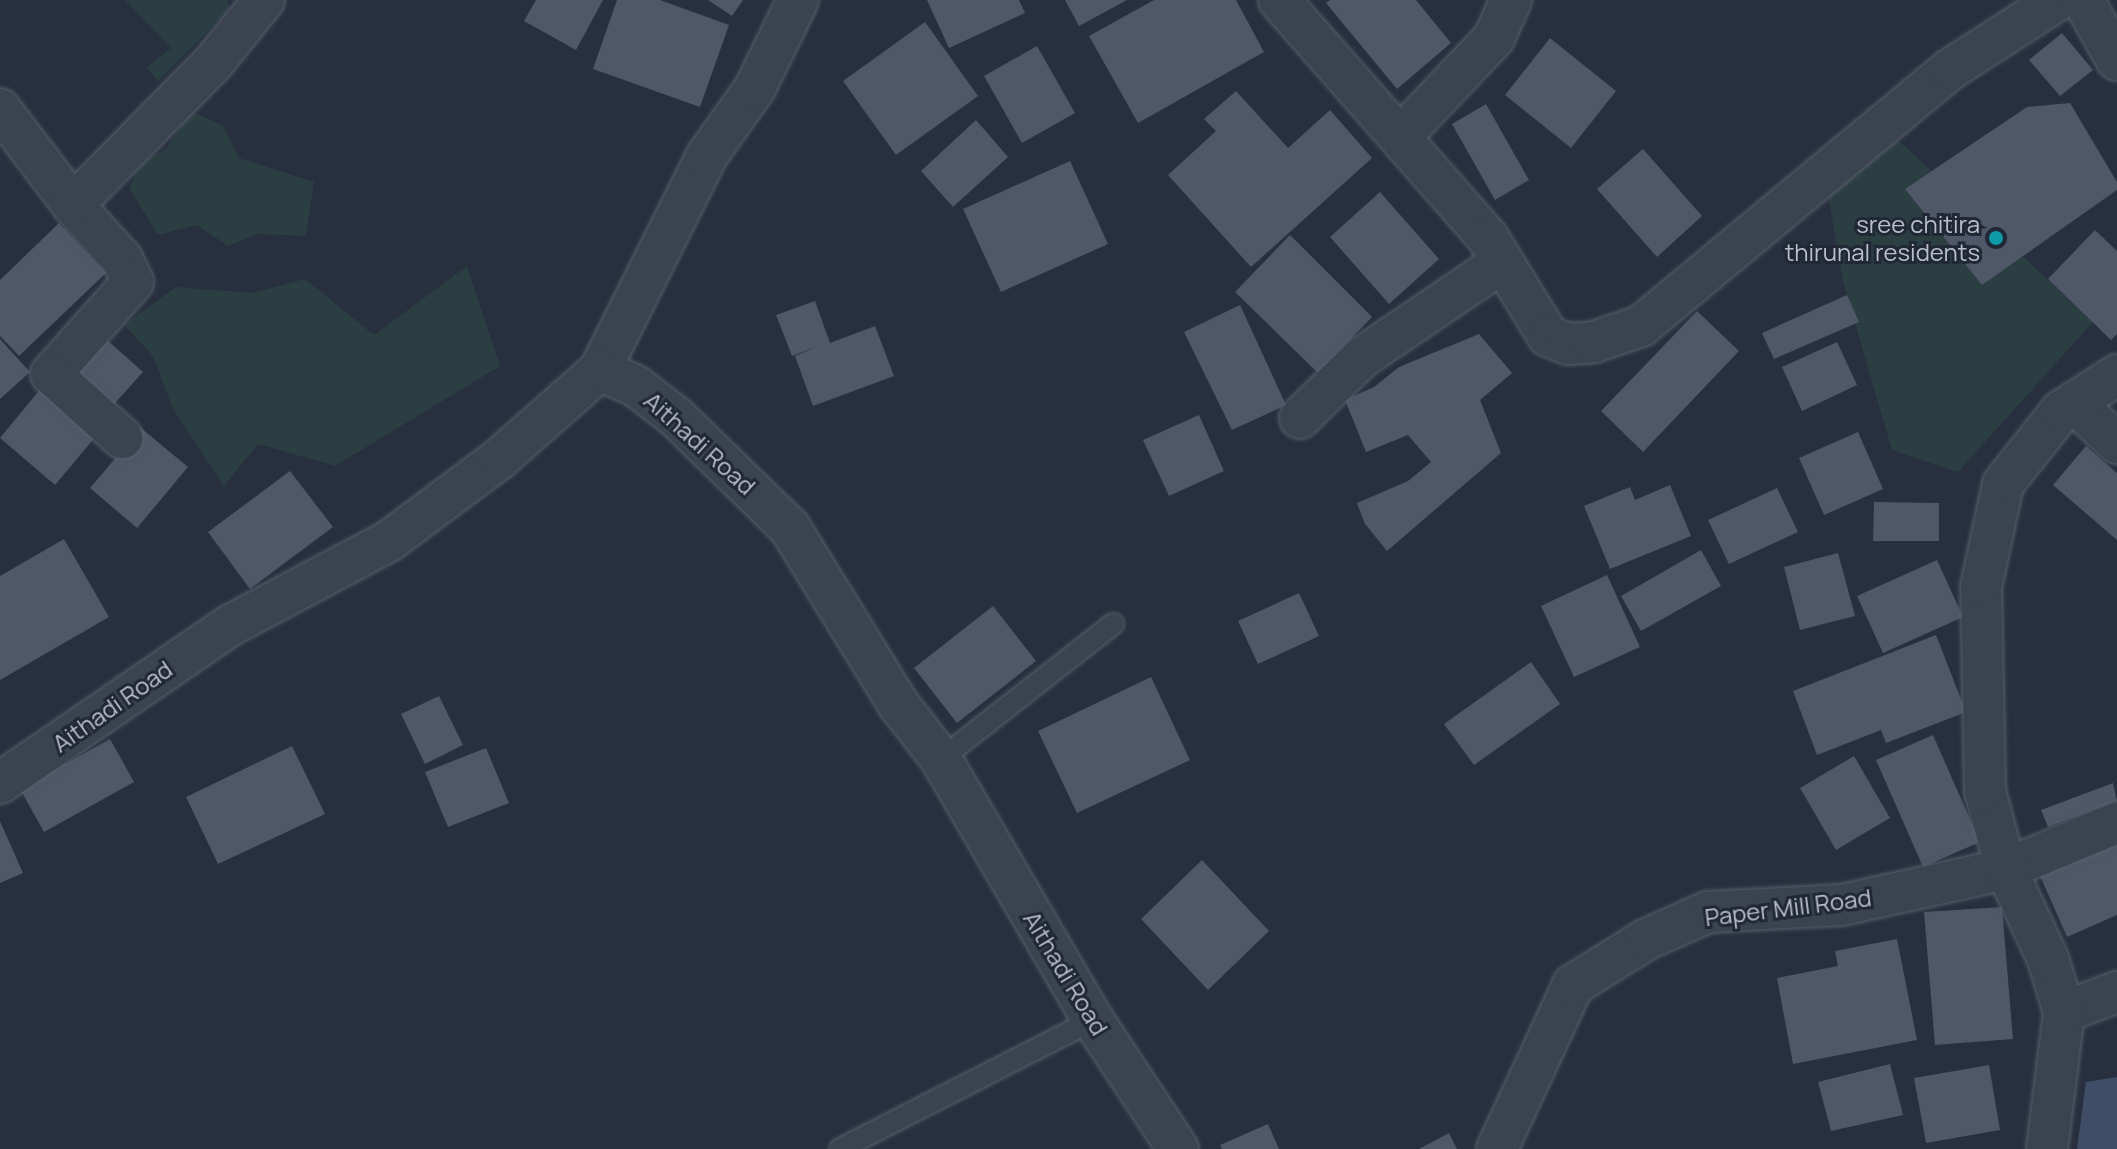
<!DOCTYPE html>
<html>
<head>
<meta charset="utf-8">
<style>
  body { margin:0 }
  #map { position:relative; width:2117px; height:1149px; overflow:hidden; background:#28303f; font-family:Manrope,sans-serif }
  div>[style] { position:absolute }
  .green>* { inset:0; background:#2b3e41 }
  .water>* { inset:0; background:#404d67 }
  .building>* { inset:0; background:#4f5768 }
  .roads { filter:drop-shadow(0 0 2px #575e6a) drop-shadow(0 0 2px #575e6a) }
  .lane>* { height:20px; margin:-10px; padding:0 10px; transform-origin:10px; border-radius:10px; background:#3c4350 }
  .street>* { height:40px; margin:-20px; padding:0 20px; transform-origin:20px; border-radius:20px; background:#3c4350 }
  .dots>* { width:22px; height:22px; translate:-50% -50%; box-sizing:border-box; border:4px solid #212835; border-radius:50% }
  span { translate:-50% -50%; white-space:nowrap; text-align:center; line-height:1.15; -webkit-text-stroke:6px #212835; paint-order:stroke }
  .poi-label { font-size:24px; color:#b9beca }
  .right { translate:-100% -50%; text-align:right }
  .street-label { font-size:24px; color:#b9beca }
</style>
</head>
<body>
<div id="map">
  <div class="green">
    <div style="clip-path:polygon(125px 0,228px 0,229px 10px,158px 81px,147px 67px,171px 48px)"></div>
    <div style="clip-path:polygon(191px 111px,223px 126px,239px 158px,314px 182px,306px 236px,257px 234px,228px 246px,197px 225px,158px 235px,129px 188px,140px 163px,166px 149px)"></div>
    <div style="clip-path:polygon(1894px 136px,2093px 322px,1958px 472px,1892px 450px,1843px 282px,1827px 188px)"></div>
    <div style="clip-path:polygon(467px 266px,500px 366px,335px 466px,258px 444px,224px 486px,173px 409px,153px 356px,124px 325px,176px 287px,252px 293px,305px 279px,374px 335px)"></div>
  </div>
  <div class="water">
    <div style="clip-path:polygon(2117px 1077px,2117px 1149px,2077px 1149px,2086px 1082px)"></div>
  </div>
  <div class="building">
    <div style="clip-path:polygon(536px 0,603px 0,576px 50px,524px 21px)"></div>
    <div style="clip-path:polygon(617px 0,660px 0,729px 25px,700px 107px,593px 69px)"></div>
    <div style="clip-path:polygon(708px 0,743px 0,732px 16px)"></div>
    <div style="clip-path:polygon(927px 0,1019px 0,1025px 13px,949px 48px)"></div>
    <div style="clip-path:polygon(1065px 0,1127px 0,1079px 26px)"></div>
    <div style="clip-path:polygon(1154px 0,1236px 0,1264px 52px,1138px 123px,1089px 36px)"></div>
    <div style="clip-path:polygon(1330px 0,1416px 0,1451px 43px,1397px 89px,1326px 3px)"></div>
    <div style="clip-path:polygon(925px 22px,978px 96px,896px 155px,843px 81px)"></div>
    <div style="clip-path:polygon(2062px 33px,2093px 70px,2060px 96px,2029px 60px)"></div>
    <div style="clip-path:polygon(1550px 38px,1616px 91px,1571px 148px,1505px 95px)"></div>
    <div style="clip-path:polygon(1037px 46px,1075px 113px,1022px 143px,984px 76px)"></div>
    <div style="clip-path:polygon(1236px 91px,1288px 148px,1330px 110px,1372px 158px,1251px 267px,1168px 175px,1216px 131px,1204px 119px)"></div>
    <div style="clip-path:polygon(2070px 103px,2117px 182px,2117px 190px,1982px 285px,1905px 189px,2027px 107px)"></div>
    <div style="clip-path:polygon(1486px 104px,1529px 180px,1495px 200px,1452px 124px)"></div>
    <div style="clip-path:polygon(976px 120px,1008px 157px,953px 207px,921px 171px)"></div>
    <div style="clip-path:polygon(1643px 149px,1702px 216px,1657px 257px,1597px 189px)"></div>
    <div style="clip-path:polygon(1070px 161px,1108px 244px,1001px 292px,963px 209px)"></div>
    <div style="clip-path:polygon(1380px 192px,1439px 259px,1389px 304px,1330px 237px)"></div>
    <div style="clip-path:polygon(59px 223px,106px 273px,19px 356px,0 336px,0 280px)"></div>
    <div style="clip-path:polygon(2095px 230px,2117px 251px,2117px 334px,2111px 340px,2048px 279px)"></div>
    <div style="clip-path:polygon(1290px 235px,1372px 317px,1318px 373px,1235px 292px)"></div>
    <div style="clip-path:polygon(1847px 295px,1859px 322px,1774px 359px,1762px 333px)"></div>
    <div style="clip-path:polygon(815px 301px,830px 343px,875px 326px,894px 376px,813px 406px,795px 356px,816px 347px,792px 356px,776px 315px)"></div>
    <div style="clip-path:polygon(1240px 305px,1286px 405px,1232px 430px,1184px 332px)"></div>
    <div style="clip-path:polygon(1697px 311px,1739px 351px,1643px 452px,1601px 411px)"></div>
    <div style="clip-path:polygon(1479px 334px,1512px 373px,1480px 400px,1501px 453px,1387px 551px,1365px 524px,1357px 503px,1408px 481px,1431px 462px,1408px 435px,1366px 452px,1345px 400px,1374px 387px,1399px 367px)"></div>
    <div style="clip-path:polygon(0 339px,30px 372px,0 399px)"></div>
    <div style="clip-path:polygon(106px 339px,143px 372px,106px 413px,70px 381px)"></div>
    <div style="clip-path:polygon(1837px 342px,1857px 385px,1802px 411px,1782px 367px)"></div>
    <div style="clip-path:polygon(42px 387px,97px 435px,55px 485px,0 438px)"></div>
    <div style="clip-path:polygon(1199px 415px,1224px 471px,1169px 496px,1143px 440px)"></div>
    <div style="clip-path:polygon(141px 428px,188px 467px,137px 528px,90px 488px)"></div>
    <div style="clip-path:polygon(1858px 432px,1883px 489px,1824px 515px,1799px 458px)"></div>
    <div style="clip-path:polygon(2086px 446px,2117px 473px,2117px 540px,2053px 485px)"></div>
    <div style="clip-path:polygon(290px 471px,333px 527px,250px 589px,208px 532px)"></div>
    <div style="clip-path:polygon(1670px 485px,1691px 536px,1610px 569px,1584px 506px,1630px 487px,1635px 500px)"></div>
    <div style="clip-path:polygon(1777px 488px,1798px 532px,1729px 564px,1708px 520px)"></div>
    <div style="clip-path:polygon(1874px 502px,1939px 503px,1939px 541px,1873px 541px)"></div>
    <div style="clip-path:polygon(64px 539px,109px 617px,0 680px,0 576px)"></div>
    <div style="clip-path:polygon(1701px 550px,1721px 586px,1641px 631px,1621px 596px)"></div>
    <div style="clip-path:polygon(1838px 553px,1855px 616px,1800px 630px,1784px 567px)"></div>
    <div style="clip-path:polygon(1937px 560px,1963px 617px,1883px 653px,1857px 596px)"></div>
    <div style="clip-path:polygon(1607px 575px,1640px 647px,1574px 677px,1541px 606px)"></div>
    <div style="clip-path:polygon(1299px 593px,1319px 636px,1258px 664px,1238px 621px)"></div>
    <div style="clip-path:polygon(993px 606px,1036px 661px,957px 723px,914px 668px)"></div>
    <div style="clip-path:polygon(1936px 635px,1966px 712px,1886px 743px,1881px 730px,1817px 755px,1793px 691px)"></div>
    <div style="clip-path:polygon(1531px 662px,1560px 704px,1474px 765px,1444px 724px)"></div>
    <div style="clip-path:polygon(1151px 677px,1190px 760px,1077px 813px,1038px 731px)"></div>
    <div style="clip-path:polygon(439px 696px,463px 745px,425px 764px,401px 714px)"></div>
    <div style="clip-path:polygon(1933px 735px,1980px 842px,1923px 867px,1876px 760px)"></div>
    <div style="clip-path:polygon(110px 739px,134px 782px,44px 832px,20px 789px)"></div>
    <div style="clip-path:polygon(292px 746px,325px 814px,218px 864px,186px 797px)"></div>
    <div style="clip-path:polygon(486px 748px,509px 803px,448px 827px,425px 772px)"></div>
    <div style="clip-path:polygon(1854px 756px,1890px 818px,1836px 850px,1800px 788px)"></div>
    <div style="clip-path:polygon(2113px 783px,2117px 801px,2048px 827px,2041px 810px)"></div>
    <div style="clip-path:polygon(0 821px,23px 873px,0 883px)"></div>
    <div style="clip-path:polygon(2117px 834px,2117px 915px,2067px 937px,2037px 869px)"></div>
    <div style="clip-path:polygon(1202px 860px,1269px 931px,1208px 990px,1141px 919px)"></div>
    <div style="clip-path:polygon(2002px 907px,2013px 1039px,1935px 1045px,1924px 912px)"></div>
    <div style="clip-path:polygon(1897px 939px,1917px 1040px,1793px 1064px,1777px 978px,1838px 966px,1835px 951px)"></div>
    <div style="clip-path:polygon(1890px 1064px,1903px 1115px,1831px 1131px,1818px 1082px)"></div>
    <div style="clip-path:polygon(1989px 1065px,2000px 1130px,1926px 1143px,1914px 1078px)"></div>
    <div style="clip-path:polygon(1268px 1124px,1279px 1149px,1222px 1149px,1220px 1145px)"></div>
    <div style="clip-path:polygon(1449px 1133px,1457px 1149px,1419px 1149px)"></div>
  </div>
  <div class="roads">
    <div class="lane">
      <div style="left:941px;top:759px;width:219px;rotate:-38.1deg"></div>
      <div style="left:840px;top:1149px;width:284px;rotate:-27deg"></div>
    </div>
    <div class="street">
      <div style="left:1279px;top:0;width:317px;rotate:48.7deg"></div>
      <div style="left:1488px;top:238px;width:115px;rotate:58.5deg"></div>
      <div style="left:1548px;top:336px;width:22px;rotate:22deg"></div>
      <div style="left:1568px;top:344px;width:26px;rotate:-4deg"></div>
      <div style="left:1594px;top:342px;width:50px;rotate:-18.8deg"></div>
      <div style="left:1641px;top:326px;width:400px;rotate:-39.7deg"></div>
      <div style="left:1949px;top:70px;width:130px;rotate:-32.7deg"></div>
      <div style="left:2083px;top:0;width:69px;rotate:60.5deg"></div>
      <div style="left:0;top:109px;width:121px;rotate:52.8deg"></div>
      <div style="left:73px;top:205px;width:73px;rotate:47.8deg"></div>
      <div style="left:122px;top:259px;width:25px;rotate:64deg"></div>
      <div style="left:133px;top:282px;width:123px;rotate:131.7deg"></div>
      <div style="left:51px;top:374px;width:96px;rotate:42deg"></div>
      <div style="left:1402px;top:135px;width:134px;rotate:-46.5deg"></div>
      <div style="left:1494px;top:38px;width:42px;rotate:-65.9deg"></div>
      <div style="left:73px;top:205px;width:199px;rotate:-45.4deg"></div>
      <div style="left:213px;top:63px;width:81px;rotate:-51deg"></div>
      <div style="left:600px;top:370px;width:238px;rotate:-63.5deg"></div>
      <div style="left:706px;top:157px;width:85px;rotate:-54.6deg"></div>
      <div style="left:755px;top:88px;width:98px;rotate:-64deg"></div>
      <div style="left:2074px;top:403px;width:59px;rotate:42.9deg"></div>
      <div style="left:1300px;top:418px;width:86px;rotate:-44.5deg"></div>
      <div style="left:1361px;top:358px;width:171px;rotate:-34.1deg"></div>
      <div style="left:0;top:783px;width:280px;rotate:-34.4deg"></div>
      <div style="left:231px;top:625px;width:179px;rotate:-28deg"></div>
      <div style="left:389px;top:541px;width:137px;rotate:-36.7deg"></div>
      <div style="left:499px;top:459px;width:135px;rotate:-41.4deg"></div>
      <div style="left:600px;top:370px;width:39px;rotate:24deg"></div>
      <div style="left:636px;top:386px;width:51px;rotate:37.8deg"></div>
      <div style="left:676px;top:417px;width:159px;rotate:44.2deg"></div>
      <div style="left:790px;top:528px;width:208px;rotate:58.4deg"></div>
      <div style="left:899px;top:705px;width:68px;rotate:52.1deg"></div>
      <div style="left:941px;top:759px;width:302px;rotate:59.8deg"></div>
      <div style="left:1093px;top:1020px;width:154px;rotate:56.6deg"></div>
      <div style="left:2064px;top:1012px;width:57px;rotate:-20.7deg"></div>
      <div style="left:1497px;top:1149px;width:181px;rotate:-65.1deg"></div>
      <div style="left:1573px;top:985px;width:87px;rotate:-31.9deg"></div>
      <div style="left:1647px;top:939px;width:67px;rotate:-23.9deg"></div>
      <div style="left:1708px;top:912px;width:134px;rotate:-3deg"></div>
      <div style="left:1842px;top:905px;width:168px;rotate:-12.4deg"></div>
      <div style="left:2006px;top:869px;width:120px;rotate:-22.5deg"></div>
      <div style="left:2047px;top:1149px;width:138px;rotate:-82.9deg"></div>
      <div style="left:2064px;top:1012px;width:55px;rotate:-106.8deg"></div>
      <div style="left:2048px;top:959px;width:99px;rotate:-115deg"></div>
      <div style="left:2006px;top:869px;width:81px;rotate:-105.1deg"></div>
      <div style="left:1985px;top:791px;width:204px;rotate:-91.1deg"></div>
      <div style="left:1981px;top:587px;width:105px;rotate:-77.9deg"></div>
      <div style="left:2003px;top:484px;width:93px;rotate:-51.5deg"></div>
      <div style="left:2061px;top:411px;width:67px;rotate:-32.7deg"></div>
    </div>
  </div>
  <div class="dots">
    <div style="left:1996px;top:238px;background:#0f9aa8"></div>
  </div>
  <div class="poi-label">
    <span class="right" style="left:1980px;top:238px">sree chitira<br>thirunal residents</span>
  </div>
  <div class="street-label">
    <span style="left:700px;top:443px;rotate:42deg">Aithadi Road</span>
    <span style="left:112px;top:706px;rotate:-35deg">Aithadi Road</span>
    <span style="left:1788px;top:907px;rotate:-7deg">Paper Mill Road</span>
    <span style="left:1066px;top:973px;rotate:59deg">Aithadi Road</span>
  </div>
</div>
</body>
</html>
